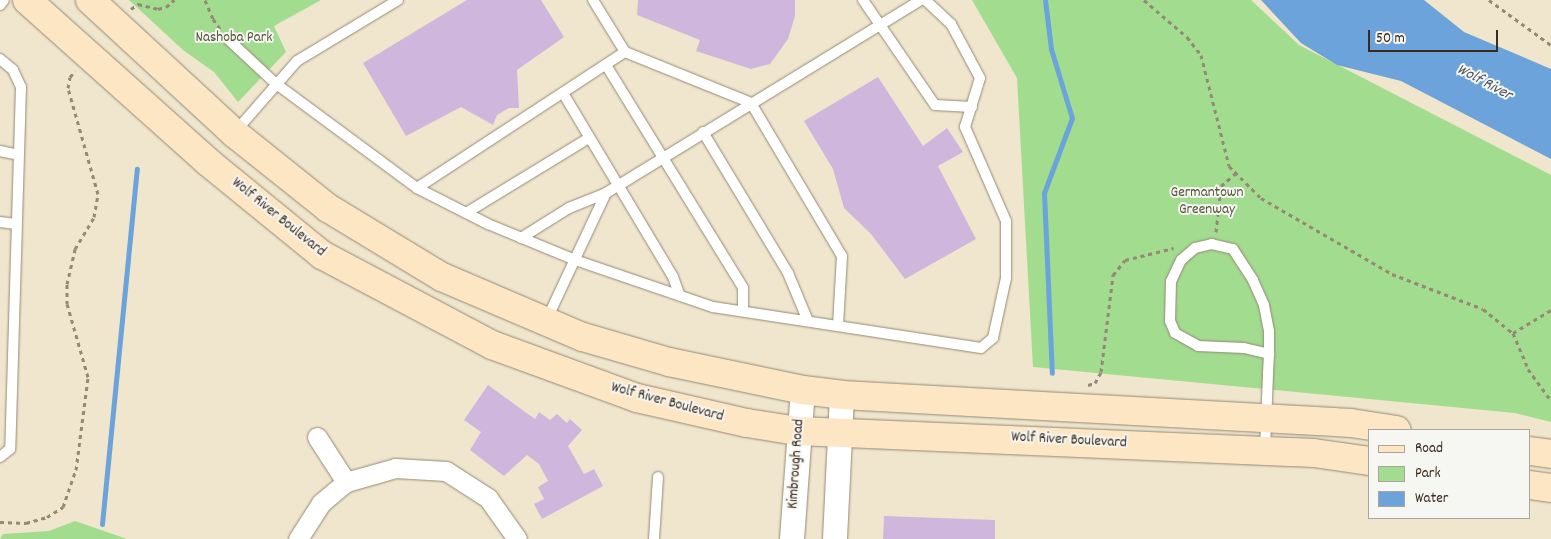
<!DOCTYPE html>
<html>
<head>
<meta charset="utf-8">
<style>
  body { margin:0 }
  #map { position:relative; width:1551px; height:539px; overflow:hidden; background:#efe6cd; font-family:Dekko,sans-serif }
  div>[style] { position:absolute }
  .green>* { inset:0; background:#a2dc8f }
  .water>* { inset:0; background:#6ba3da }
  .stream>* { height:5px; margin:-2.5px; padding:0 2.5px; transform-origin:2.5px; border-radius:2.5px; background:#6ba3da }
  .building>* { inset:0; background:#cfb6dd }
  .path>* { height:3px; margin-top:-1.5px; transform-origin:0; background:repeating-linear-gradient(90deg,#958876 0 4px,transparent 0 8px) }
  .roads { filter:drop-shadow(0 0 1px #958876) drop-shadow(0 0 1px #958876) }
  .service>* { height:10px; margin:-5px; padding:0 5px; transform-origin:5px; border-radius:5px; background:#fff }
  .minor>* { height:19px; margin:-9.5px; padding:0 9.5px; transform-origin:9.5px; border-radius:9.5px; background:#fff }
  .tertiary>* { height:24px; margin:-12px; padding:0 12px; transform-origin:12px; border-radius:12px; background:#fff }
  .secondary>* { height:28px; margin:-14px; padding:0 14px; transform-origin:14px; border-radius:14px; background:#fce6c4 }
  span { translate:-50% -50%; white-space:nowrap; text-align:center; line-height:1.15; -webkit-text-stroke:4px #f6f6f2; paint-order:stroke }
  .park-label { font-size:15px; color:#55563a }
  .street-label { font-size:15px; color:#3b2a1e }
  .water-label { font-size:16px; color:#4c5460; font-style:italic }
  .legend { position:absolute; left:1368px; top:429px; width:162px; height:90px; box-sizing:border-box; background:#f6f6f2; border:1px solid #aba49d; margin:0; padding:6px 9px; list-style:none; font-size:15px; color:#3b2a1e }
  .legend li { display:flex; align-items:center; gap:10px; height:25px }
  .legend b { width:25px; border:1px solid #aba49d }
  .scale { position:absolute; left:1368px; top:30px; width:130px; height:22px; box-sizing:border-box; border:2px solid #3b2a1e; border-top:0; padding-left:6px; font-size:15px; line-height:18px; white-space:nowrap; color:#3b2a1e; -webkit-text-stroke:4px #f6f6f2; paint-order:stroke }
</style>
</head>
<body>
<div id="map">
  <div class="green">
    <div style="clip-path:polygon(129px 0,321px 0,274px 26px,286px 52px,238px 102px,214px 72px,183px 50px)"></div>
    <div style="clip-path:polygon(972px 0,1251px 0,1299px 45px,1551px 175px,1551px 422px,1515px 413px,1033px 367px,1017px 78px)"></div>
    <div style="clip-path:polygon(75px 521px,127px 539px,0 539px,3px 534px,49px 531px)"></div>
  </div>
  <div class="water">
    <div style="clip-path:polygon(1261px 0,1424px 0,1464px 32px,1551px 69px,1551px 159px,1401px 81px,1337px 65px,1301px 43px)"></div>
  </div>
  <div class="stream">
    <div style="left:1045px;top:0;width:49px;rotate:83deg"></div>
    <div style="left:1051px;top:49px;width:72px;rotate:73.1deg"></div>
    <div style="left:1072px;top:118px;width:80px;rotate:110.5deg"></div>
    <div style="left:1044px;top:193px;width:180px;rotate:87.5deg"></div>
    <div style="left:102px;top:524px;width:357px;rotate:-84.4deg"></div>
  </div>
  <div class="building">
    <div style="clip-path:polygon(467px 0,541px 0,564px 37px,517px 70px,519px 108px,509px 108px,497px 115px,493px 125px,461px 107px,406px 136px,363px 63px)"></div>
    <div style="clip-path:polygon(638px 0,795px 0,795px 16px,788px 39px,770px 64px,751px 69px,696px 51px,700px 40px,637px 15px)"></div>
    <div style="clip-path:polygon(878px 77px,923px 146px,947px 128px,963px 152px,938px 166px,976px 239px,905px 279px,871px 234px,844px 208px,833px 169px,804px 121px)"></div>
    <div style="clip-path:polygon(488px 385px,535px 419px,539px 412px,550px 420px,557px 414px,567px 423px,570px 419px,582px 430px,568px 446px,584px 474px,594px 469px,603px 486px,542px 519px,534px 504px,544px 499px,538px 487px,548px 481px,539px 464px,527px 455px,504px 476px,470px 450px,481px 432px,464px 420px)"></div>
    <div style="clip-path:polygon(884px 516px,995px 520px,995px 539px,883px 539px)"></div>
  </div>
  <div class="path">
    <div style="left:205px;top:0;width:21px;rotate:67deg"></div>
    <div style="left:213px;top:19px;width:14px;rotate:54deg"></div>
    <div style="left:1144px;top:0;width:57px;rotate:40.7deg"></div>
    <div style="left:1187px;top:37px;width:23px;rotate:52deg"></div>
    <div style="left:1201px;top:55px;width:114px;rotate:75.8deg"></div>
    <div style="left:1229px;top:166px;width:45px;rotate:45deg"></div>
    <div style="left:1261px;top:198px;width:151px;rotate:30.1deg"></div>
    <div style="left:1392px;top:274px;width:97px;rotate:21deg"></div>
    <div style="left:1483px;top:309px;width:38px;rotate:39deg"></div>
    <div style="left:1513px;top:333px;width:39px;rotate:67deg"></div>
    <div style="left:1528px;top:369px;width:39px;rotate:54deg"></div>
    <div style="left:1489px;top:0;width:77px;rotate:36deg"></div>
    <div style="left:131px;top:9px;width:9px;rotate:-36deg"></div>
    <div style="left:138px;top:4px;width:21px;rotate:14deg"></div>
    <div style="left:158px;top:9px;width:8px;rotate:-14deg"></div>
    <div style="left:166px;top:7px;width:11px;rotate:-41deg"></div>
    <div style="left:1216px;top:232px;width:46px;rotate:-83.8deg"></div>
    <div style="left:1221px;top:186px;width:20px;rotate:-41deg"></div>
    <div style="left:1513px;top:333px;width:44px;rotate:-31.2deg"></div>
    <div style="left:1088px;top:385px;width:7px;rotate:-16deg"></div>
    <div style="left:1095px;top:383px;width:13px;rotate:-61deg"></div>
    <div style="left:1101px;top:372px;width:98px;rotate:-82.9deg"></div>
    <div style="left:1113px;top:275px;width:19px;rotate:-51deg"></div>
    <div style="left:1125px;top:260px;width:50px;rotate:-13.8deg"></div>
    <div style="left:0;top:522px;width:26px;rotate:2deg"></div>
    <div style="left:26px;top:523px;width:22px;rotate:-16deg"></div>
    <div style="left:47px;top:517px;width:19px;rotate:-32deg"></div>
    <div style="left:63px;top:507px;width:39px;rotate:-71deg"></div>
    <div style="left:76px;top:470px;width:94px;rotate:-82.6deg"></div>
    <div style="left:88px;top:377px;width:76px;rotate:-106deg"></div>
    <div style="left:67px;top:304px;width:20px;rotate:-90deg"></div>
    <div style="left:67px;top:284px;width:36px;rotate:-77deg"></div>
    <div style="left:75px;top:249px;width:37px;rotate:-59deg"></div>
    <div style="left:94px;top:217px;width:23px;rotate:-80deg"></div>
    <div style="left:98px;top:194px;width:110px;rotate:-105.8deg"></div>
    <div style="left:68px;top:88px;width:11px;rotate:-80deg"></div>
    <div style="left:70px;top:77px;width:8px;rotate:-50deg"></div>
  </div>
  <div class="roads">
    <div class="service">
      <div style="left:593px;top:0;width:61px;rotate:58.4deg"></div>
      <div style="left:625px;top:52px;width:136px;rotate:22deg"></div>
      <div style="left:751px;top:103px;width:178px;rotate:59.3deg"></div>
      <div style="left:842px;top:256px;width:69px;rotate:93.3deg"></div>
      <div style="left:863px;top:0;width:127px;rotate:55.6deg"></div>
      <div style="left:935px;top:105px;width:37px;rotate:3deg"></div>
      <div style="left:0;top:5px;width:6px;rotate:-51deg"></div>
      <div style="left:229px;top:40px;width:63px;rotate:43.1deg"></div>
      <div style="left:275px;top:83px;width:177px;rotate:36.5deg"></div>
      <div style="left:417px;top:188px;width:80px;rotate:26.9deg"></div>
      <div style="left:488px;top:224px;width:94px;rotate:22.5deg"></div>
      <div style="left:575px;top:260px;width:146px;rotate:18.8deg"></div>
      <div style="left:713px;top:307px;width:271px;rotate:8.7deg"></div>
      <div style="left:981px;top:348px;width:16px;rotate:-40deg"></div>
      <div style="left:993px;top:338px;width:61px;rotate:-77.8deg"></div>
      <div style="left:1006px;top:278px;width:57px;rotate:-90deg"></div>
      <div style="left:1006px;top:221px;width:103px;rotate:-113.6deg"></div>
      <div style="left:965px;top:127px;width:51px;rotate:-73deg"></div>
      <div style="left:980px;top:78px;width:61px;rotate:-118.2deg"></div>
      <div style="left:951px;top:24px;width:35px;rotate:-137deg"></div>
      <div style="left:0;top:59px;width:17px;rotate:40deg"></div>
      <div style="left:13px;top:70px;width:19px;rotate:65deg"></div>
      <div style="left:21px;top:87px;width:362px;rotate:91.7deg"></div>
      <div style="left:10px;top:449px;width:13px;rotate:141deg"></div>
      <div style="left:606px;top:65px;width:262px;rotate:58.4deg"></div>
      <div style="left:743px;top:288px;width:23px;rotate:90deg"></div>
      <div style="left:563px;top:93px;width:214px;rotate:59.1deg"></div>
      <div style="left:673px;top:277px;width:20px;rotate:70deg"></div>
      <div style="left:235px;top:132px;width:94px;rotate:-48.9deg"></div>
      <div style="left:297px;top:61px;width:118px;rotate:-31.1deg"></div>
      <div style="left:703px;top:132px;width:165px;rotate:58.9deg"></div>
      <div style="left:788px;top:273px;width:52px;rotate:67.4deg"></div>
      <div style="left:0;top:151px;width:19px;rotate:12deg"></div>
      <div style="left:417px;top:188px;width:249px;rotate:-33.2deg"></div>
      <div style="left:466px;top:213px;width:144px;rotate:-31.4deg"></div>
      <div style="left:0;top:222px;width:16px;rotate:7deg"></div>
      <div style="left:521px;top:238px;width:57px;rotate:-32deg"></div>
      <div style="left:569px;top:208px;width:40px;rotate:-22deg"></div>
      <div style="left:546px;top:321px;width:141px;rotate:-64.9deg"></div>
      <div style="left:606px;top:193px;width:369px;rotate:-31.5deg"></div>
      <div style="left:1265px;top:449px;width:76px;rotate:-87.7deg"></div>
      <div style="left:1268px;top:373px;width:19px;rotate:-87deg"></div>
      <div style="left:1269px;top:354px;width:23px;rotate:-90deg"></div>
      <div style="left:1269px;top:331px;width:26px;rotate:-101deg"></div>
      <div style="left:1264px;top:305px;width:27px;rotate:-114deg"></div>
      <div style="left:1253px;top:280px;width:37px;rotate:-123deg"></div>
      <div style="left:1233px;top:249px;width:22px;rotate:-167deg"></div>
      <div style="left:1212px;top:244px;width:17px;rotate:167deg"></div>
      <div style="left:1195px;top:248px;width:18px;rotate:139deg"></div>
      <div style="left:1181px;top:260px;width:23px;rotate:115deg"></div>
      <div style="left:1171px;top:281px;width:40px;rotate:91.4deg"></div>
      <div style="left:1170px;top:321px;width:13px;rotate:67deg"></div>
      <div style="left:1175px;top:333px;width:26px;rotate:29deg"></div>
      <div style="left:1198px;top:346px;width:46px;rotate:2.5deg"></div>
      <div style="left:1244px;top:348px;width:26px;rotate:13deg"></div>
      <div style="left:654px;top:539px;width:62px;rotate:-86.3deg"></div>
    </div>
    <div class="minor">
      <div style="left:317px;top:437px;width:54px;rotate:57.2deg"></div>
      <div style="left:346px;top:482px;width:51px;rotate:-15.9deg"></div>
      <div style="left:395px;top:468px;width:51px;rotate:3.4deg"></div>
      <div style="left:446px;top:471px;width:50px;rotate:32.7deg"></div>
      <div style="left:488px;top:498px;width:50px;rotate:54.7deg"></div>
      <div style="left:298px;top:539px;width:43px;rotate:-57.4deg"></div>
      <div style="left:321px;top:503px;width:33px;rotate:-40deg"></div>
    </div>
    <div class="tertiary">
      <div style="left:792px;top:539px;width:149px;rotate:-85.8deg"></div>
      <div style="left:835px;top:539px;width:144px;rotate:-87.2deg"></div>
    </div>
    <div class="secondary">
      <div style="left:27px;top:0;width:243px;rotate:41.8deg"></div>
      <div style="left:208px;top:162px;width:147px;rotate:39.2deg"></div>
      <div style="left:322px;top:255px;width:192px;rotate:27.9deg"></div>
      <div style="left:492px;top:345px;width:154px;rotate:20.1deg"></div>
      <div style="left:637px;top:398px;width:113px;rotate:12.8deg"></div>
      <div style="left:747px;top:423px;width:52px;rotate:8.9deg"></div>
      <div style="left:798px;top:431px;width:516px;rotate:2.44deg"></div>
      <div style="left:1314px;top:453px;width:57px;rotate:8.1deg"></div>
      <div style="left:90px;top:0;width:196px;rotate:42.7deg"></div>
      <div style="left:234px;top:133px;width:120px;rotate:38.6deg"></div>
      <div style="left:328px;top:208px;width:133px;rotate:31.2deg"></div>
      <div style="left:442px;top:277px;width:153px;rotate:23.1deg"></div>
      <div style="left:583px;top:337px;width:90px;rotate:16.2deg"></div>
      <div style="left:669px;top:362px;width:137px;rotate:11.8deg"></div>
      <div style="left:803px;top:390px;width:39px;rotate:7deg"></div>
      <div style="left:842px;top:395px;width:510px;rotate:3.15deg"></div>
      <div style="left:1351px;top:423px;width:46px;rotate:8.8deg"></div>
      <div style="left:1530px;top:451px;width:21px;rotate:8deg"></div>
      <div style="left:1530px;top:485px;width:21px;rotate:8deg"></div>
    </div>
  </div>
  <div class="park-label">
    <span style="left:234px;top:39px">Nashoba Park</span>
    <span style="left:1207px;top:202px">Germantown<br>Greenway</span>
  </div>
  <div class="street-label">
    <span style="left:278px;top:218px;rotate:39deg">Wolf River Boulevard</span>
    <span style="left:667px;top:403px;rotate:15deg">Wolf River Boulevard</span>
    <span style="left:1069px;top:441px;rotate:3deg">Wolf River Boulevard</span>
    <span style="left:797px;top:464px;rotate:-86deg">Kimbrough Road</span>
  </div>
  <div class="water-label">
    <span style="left:1484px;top:83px;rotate:28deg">Wolf River</span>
  </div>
  <ul class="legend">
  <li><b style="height:6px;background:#fce6c4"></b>Road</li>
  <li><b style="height:14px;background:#a2dc8f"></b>Park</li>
  <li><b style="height:14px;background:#6ba3da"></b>Water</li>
  </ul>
  <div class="scale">50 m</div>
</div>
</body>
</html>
